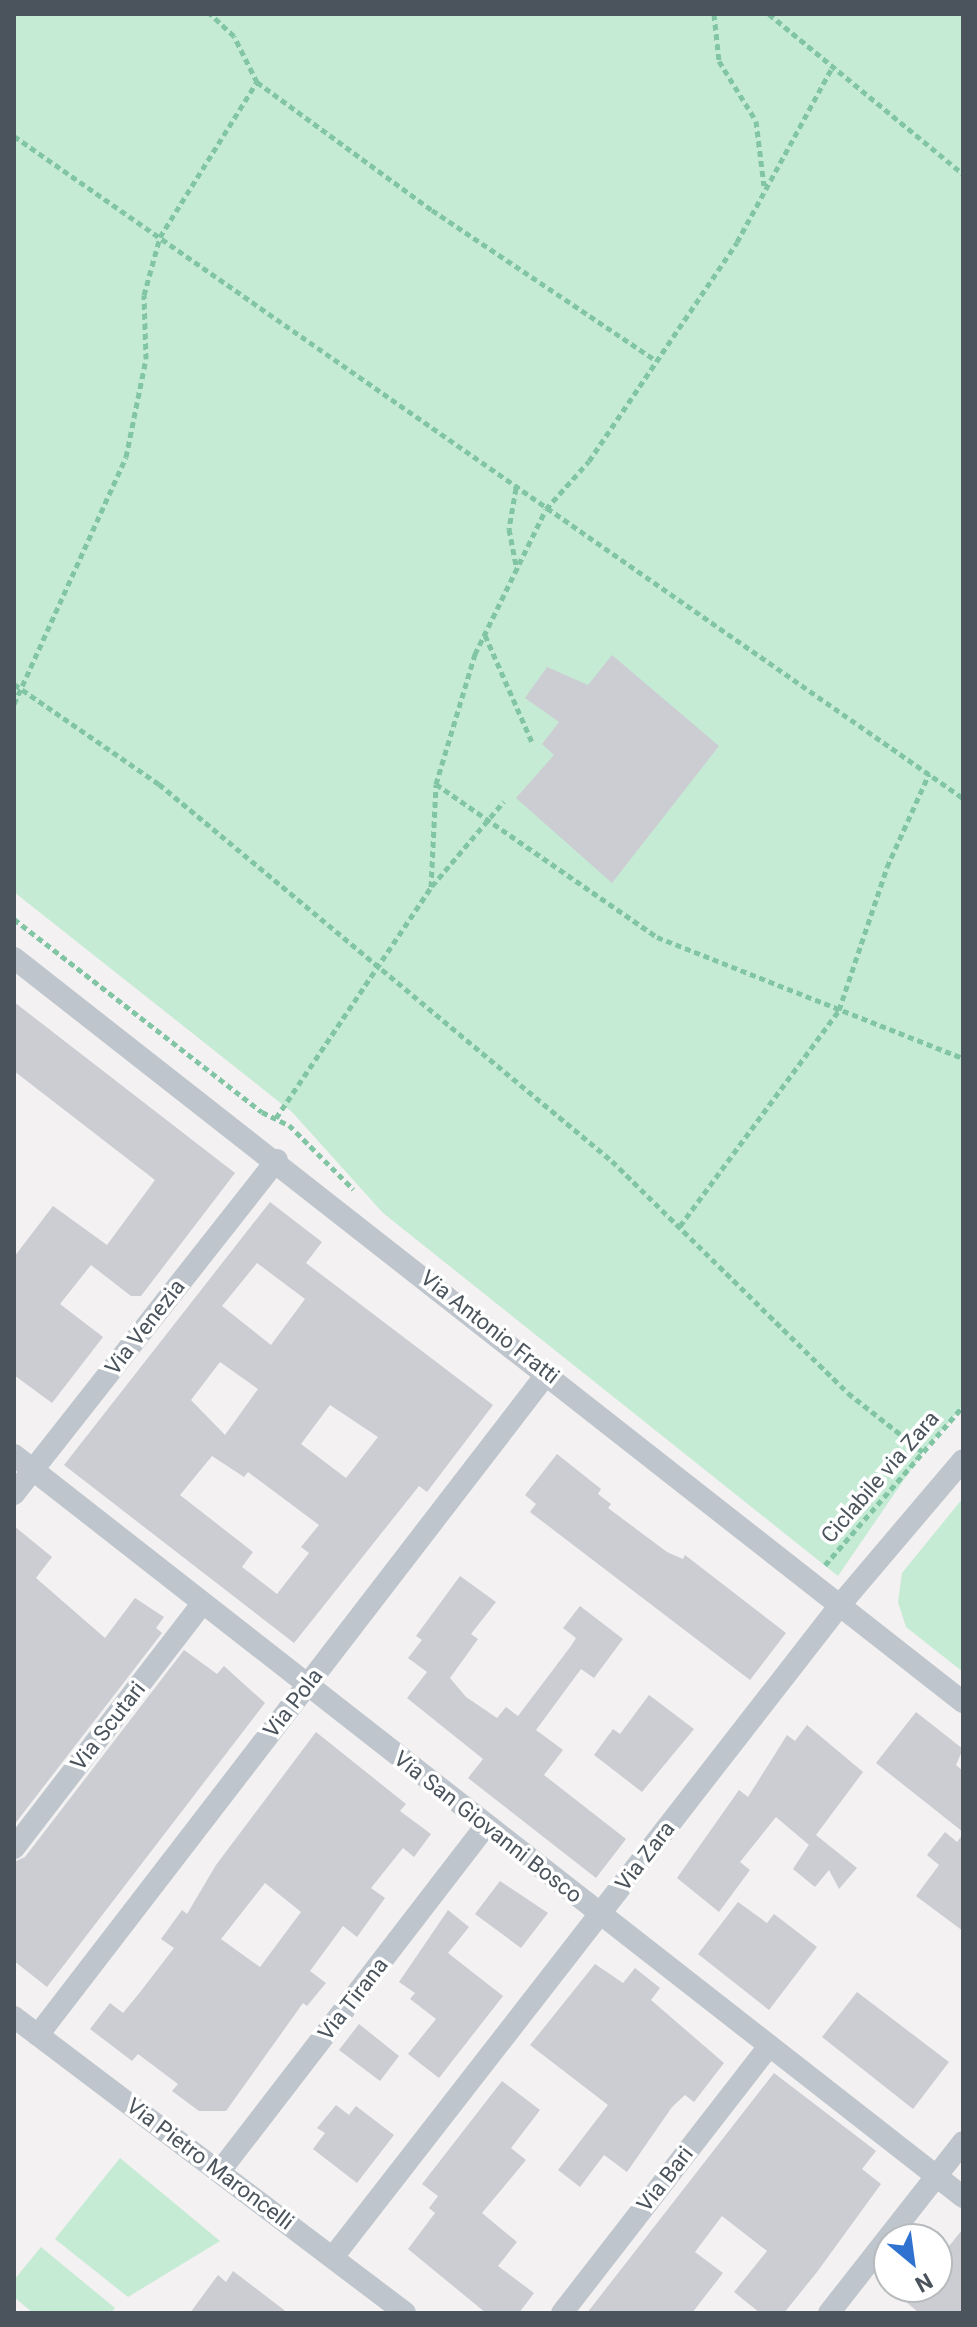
<!DOCTYPE html>
<html>
<head>
<meta charset="utf-8">
<style>
  body { margin:0 }
  #map { position:relative; width:977px; height:2327px; overflow:hidden; background:#f3f1f1; font-family:Roboto,sans-serif }
  div>[style] { position:absolute }
  .green>* { inset:0; background:#c5ebd5 }
  .building>* { inset:0; background:#cbcdd3 }
  .path>* { height:5px; margin-top:-2.5px; transform-origin:0; background:repeating-linear-gradient(90deg,#81c5a5 0 6px,transparent 0 10px) }
  .minor>* { height:22px; margin:-11px; padding:0 11px; transform-origin:11px; border-radius:11px; background:#bec5cc }
  span { translate:-50% -50%; white-space:nowrap; text-align:center; line-height:1.15; -webkit-text-stroke:7px #fff; paint-order:stroke }
  .street-label { font-size:22px; color:#4b545c }
  .frame { position:absolute; inset:0; border:16px solid #4b545c; pointer-events:none }
  .north { position:absolute; left:873px; top:2223px; width:80px; height:80px; box-sizing:border-box; background:#fff; border:2px solid #b7bbbe; border-radius:50%; rotate:151deg; font-size:22px; font-weight:700; line-height:32px; text-align:center; color:#4b545c }
  .north::after { content:''; display:block; margin:auto; width:28px; height:36px; background:#2f72cf; clip-path:polygon(50% 0,100% 100%,50% 72%,0 100%) }
</style>
</head>
<body>
<div id="map">
  <div class="green">
    <div style="clip-path:polygon(14px 14px,963px 14px,963px 1406px,923px 1452px,838px 1576px,383px 1213px,292px 1112px,14px 892px)"></div>
    <div style="clip-path:polygon(963px 1498px,963px 1672px,906px 1627px,898px 1602px,902px 1573px)"></div>
    <div style="clip-path:polygon(120px 2158px,220px 2241px,128px 2297px,55px 2239px)"></div>
    <div style="clip-path:polygon(41px 2247px,115px 2308px,111px 2313px,33px 2313px,14px 2297px,14px 2280px)"></div>
  </div>
  <div class="building">
    <div style="clip-path:polygon(612px 655px,719px 746px,612px 883px,516px 798px,554px 755px,542px 744px,559px 722px,525px 698px,547px 667px,588px 685px)"></div>
    <div style="clip-path:polygon(14px 1002px,235px 1173px,141px 1296px,131px 1296px,91px 1265px,60px 1304px,103px 1337px,52px 1403px,14px 1375px,14px 1257px,53px 1206px,107px 1245px,155px 1180px,14px 1071px)"></div>
    <div style="clip-path:polygon(evenodd,270px 1202px,322px 1242px,306px 1263px,493px 1405px,427px 1492px,419px 1486px,294px 1643px,64px 1465px,270px 1202px,257px 1263px,305px 1299px,271px 1345px,222px 1306px,257px 1263px,270px 1202px,220px 1362px,258px 1389px,225px 1435px,191px 1400px,220px 1362px,270px 1202px,330px 1405px,378px 1437px,346px 1478px,301px 1444px,330px 1405px,270px 1202px,212px 1456px,244px 1477px,248px 1472px,319px 1525px,301px 1547px,309px 1553px,277px 1594px,242px 1567px,253px 1552px,180px 1495px,212px 1456px)"></div>
    <div style="clip-path:polygon(557px 1454px,601px 1489px,598px 1494px,611px 1504px,608px 1508px,667px 1552px,683px 1559px,685px 1555px,786px 1633px,750px 1680px,530px 1512px,536px 1504px,525px 1495px)"></div>
    <div style="clip-path:polygon(14px 1526px,52px 1557px,36px 1578px,105px 1638px,135px 1598px,164px 1617px,156px 1628px,162px 1633px,14px 1825px)"></div>
    <div style="clip-path:polygon(460px 1576px,496px 1602px,471px 1634px,478px 1639px,450px 1678px,466px 1697px,497px 1718px,506px 1707px,518px 1716px,571px 1646px,576px 1638px,563px 1628px,580px 1606px,623px 1639px,594px 1678px,581px 1669px,536px 1730px,563px 1750px,544px 1775px,626px 1839px,596px 1878px,468px 1778px,483px 1759px,407px 1698px,427px 1672px,408px 1658px,422px 1640px,416px 1636px)"></div>
    <div style="clip-path:polygon(184px 1650px,217px 1674px,224px 1666px,265px 1703px,47px 1987px,14px 1961px,14px 1862px,25px 1857px)"></div>
    <div style="clip-path:polygon(649px 1695px,694px 1729px,642px 1792px,594px 1755px,613px 1729px,620px 1734px)"></div>
    <div style="clip-path:polygon(916px 1712px,963px 1749px,956px 1765px,963px 1771px,963px 1832px,876px 1763px)"></div>
    <div style="clip-path:polygon(807px 1725px,863px 1772px,816px 1835px,857px 1868px,839px 1889px,829px 1870px,815px 1887px,793px 1869px,812px 1840px,809px 1845px,776px 1817px,740px 1862px,750px 1870px,719px 1912px,677px 1878px,739px 1790px,748px 1797px,787px 1735px,795px 1741px)"></div>
    <div style="clip-path:polygon(evenodd,316px 1732px,406px 1804px,400px 1811px,431px 1834px,414px 1857px,403px 1848px,371px 1888px,385px 1898px,357px 1937px,343px 1926px,310px 1971px,326px 1983px,307px 2006px,303px 2003px,226px 2111px,199px 2111px,172px 2091px,178px 2084px,138px 2054px,132px 2061px,90px 2029px,110px 2003px,123px 2013px,141px 1991px,174px 1948px,161px 1939px,182px 1910px,187px 1914px,216px 1865px,316px 1732px,265px 1883px,301px 1912px,260px 1967px,221px 1939px,265px 1883px)"></div>
    <div style="clip-path:polygon(945px 1832px,957px 1842px,963px 1834px,963px 1931px,916px 1896px,939px 1865px,927px 1855px)"></div>
    <div style="clip-path:polygon(500px 1881px,548px 1913px,521px 1948px,475px 1914px)"></div>
    <div style="clip-path:polygon(738px 1902px,767px 1923px,774px 1914px,817px 1947px,769px 2010px,698px 1954px)"></div>
    <div style="clip-path:polygon(448px 1910px,469px 1927px,448px 1953px,503px 1996px,439px 2078px,408px 2054px,436px 2019px,410px 1999px,415px 1993px,399px 1982px)"></div>
    <div style="clip-path:polygon(595px 1964px,623px 1983px,635px 1968px,660px 1988px,651px 2000px,724px 2063px,694px 2102px,685px 2095px,672px 2107px,627px 2172px,604px 2155px,580px 2187px,558px 2170px,608px 2105px,530px 2045px)"></div>
    <div style="clip-path:polygon(857px 1992px,949px 2062px,913px 2109px,822px 2037px)"></div>
    <div style="clip-path:polygon(359px 2024px,399px 2056px,380px 2081px,339px 2050px)"></div>
    <div style="clip-path:polygon(774px 2073px,876px 2151px,862px 2169px,881px 2184px,817px 2272px,784px 2313px,760px 2313px,734px 2292px,767px 2251px,722px 2216px,695px 2252px,723px 2273px,692px 2313px,587px 2313px)"></div>
    <div style="clip-path:polygon(502px 2081px,540px 2110px,511px 2148px,526px 2160px,482px 2213px,517px 2242px,498px 2266px,534px 2293px,519px 2313px,486px 2313px,408px 2249px,435px 2213px,429px 2208px,438px 2196px,422px 2184px)"></div>
    <div style="clip-path:polygon(336px 2105px,349px 2115px,356px 2106px,394px 2135px,357px 2183px,313px 2149px,325px 2133px,317px 2128px)"></div>
    <div style="clip-path:polygon(963px 2229px,963px 2313px,919px 2313px,905px 2301px,915px 2287px,937px 2287px,937px 2237px,949px 2246px)"></div>
    <div style="clip-path:polygon(233px 2271px,288px 2313px,190px 2313px,218px 2275px,226px 2282px)"></div>
  </div>
  <div class="path">
    <div style="left:714px;top:14px;width:47px;rotate:83.9deg"></div>
    <div style="left:719px;top:61px;width:70px;rotate:58.3deg"></div>
    <div style="left:756px;top:121px;width:65px;rotate:83deg"></div>
    <div style="left:769px;top:14px;width:251px;rotate:39.5deg"></div>
    <div style="left:257px;top:82px;width:217px;rotate:36.2deg"></div>
    <div style="left:432px;top:210px;width:269px;rotate:33.9deg"></div>
    <div style="left:14px;top:136px;width:1157px;rotate:34.9deg"></div>
    <div style="left:516px;top:488px;width:42px;rotate:99.7deg"></div>
    <div style="left:509px;top:529px;width:42px;rotate:79deg"></div>
    <div style="left:485px;top:635px;width:117px;rotate:66.3deg"></div>
    <div style="left:14px;top:684px;width:176px;rotate:34.6deg"></div>
    <div style="left:159px;top:784px;width:589px;rotate:39.77deg"></div>
    <div style="left:612px;top:1161px;width:331px;rotate:44.5deg"></div>
    <div style="left:848px;top:1393px;width:95px;rotate:38.2deg"></div>
    <div style="left:14px;top:704px;width:271px;rotate:-65.6deg"></div>
    <div style="left:126px;top:457px;width:100px;rotate:-78.5deg"></div>
    <div style="left:146px;top:359px;width:64px;rotate:-91.8deg"></div>
    <div style="left:144px;top:295px;width:60px;rotate:-74.6deg"></div>
    <div style="left:160px;top:237px;width:183px;rotate:-58deg"></div>
    <div style="left:257px;top:82px;width:51px;rotate:-116.6deg"></div>
    <div style="left:234px;top:36px;width:33px;rotate:-137deg"></div>
    <div style="left:436px;top:784px;width:269px;rotate:34.7deg"></div>
    <div style="left:657px;top:937px;width:329px;rotate:21.6deg"></div>
    <div style="left:432px;top:886px;width:111px;rotate:-49.7deg"></div>
    <div style="left:14px;top:919px;width:314px;rotate:37.9deg"></div>
    <div style="left:262px;top:1112px;width:30px;rotate:26deg"></div>
    <div style="left:289px;top:1125px;width:91px;rotate:45deg"></div>
    <div style="left:276px;top:1118px;width:278px;rotate:-56.1deg"></div>
    <div style="left:431px;top:887px;width:103px;rotate:-87.2deg"></div>
    <div style="left:436px;top:784px;width:136px;rotate:-73.3deg"></div>
    <div style="left:475px;top:654px;width:161px;rotate:-63.9deg"></div>
    <div style="left:546px;top:509px;width:64px;rotate:-48.1deg"></div>
    <div style="left:589px;top:461px;width:264px;rotate:-55.9deg"></div>
    <div style="left:737px;top:242px;width:200px;rotate:-61.4deg"></div>
    <div style="left:680px;top:1226px;width:268px;rotate:-53.6deg"></div>
    <div style="left:839px;top:1010px;width:151px;rotate:-71.4deg"></div>
    <div style="left:887px;top:867px;width:102px;rotate:-65.7deg"></div>
    <div style="left:825px;top:1565px;width:211px;rotate:-49deg"></div>
  </div>
  <div class="minor">
    <div style="left:14px;top:958px;width:1206px;rotate:38.1deg"></div>
    <div style="left:14px;top:1455px;width:1205px;rotate:38.02deg"></div>
    <div style="left:14px;top:1494px;width:425px;rotate:-51.8deg"></div>
    <div style="left:14px;top:1848px;width:308px;rotate:-52.4deg"></div>
    <div style="left:14px;top:2017px;width:490px;rotate:37.1deg"></div>
    <div style="left:38px;top:2035px;width:836px;rotate:-52.43deg"></div>
    <div style="left:220px;top:2171px;width:436px;rotate:-52.4deg"></div>
    <div style="left:333px;top:2257px;width:826px;rotate:-52.13deg"></div>
    <div style="left:840px;top:1605px;width:190px;rotate:-49.7deg"></div>
    <div style="left:562px;top:2313px;width:338px;rotate:-52.2deg"></div>
    <div style="left:829px;top:2313px;width:217px;rotate:-51.9deg"></div>
  </div>
  <div class="street-label">
    <span style="left:145px;top:1327px;rotate:-52deg">Via Venezia</span>
    <span style="left:490px;top:1327px;rotate:38deg">Via Antonio Fratti</span>
    <span style="left:880px;top:1477px;rotate:-49deg">Ciclabile via Zara</span>
    <span style="left:293px;top:1703px;rotate:-52deg">Via Pola</span>
    <span style="left:108px;top:1726px;rotate:-52deg">Via Scutari</span>
    <span style="left:488px;top:1827px;rotate:38deg">Via San Giovanni Bosco</span>
    <span style="left:645px;top:1856px;rotate:-52deg">Via Zara</span>
    <span style="left:353px;top:1999px;rotate:-52deg">Via Tirana</span>
    <span style="left:210px;top:2164px;rotate:37deg">Via Pietro Maroncelli</span>
    <span style="left:665px;top:2179px;rotate:-52deg">Via Bari</span>
  </div>
  <div class="frame"></div>
  <div class="north">N</div>
</div>
</body>
</html>
